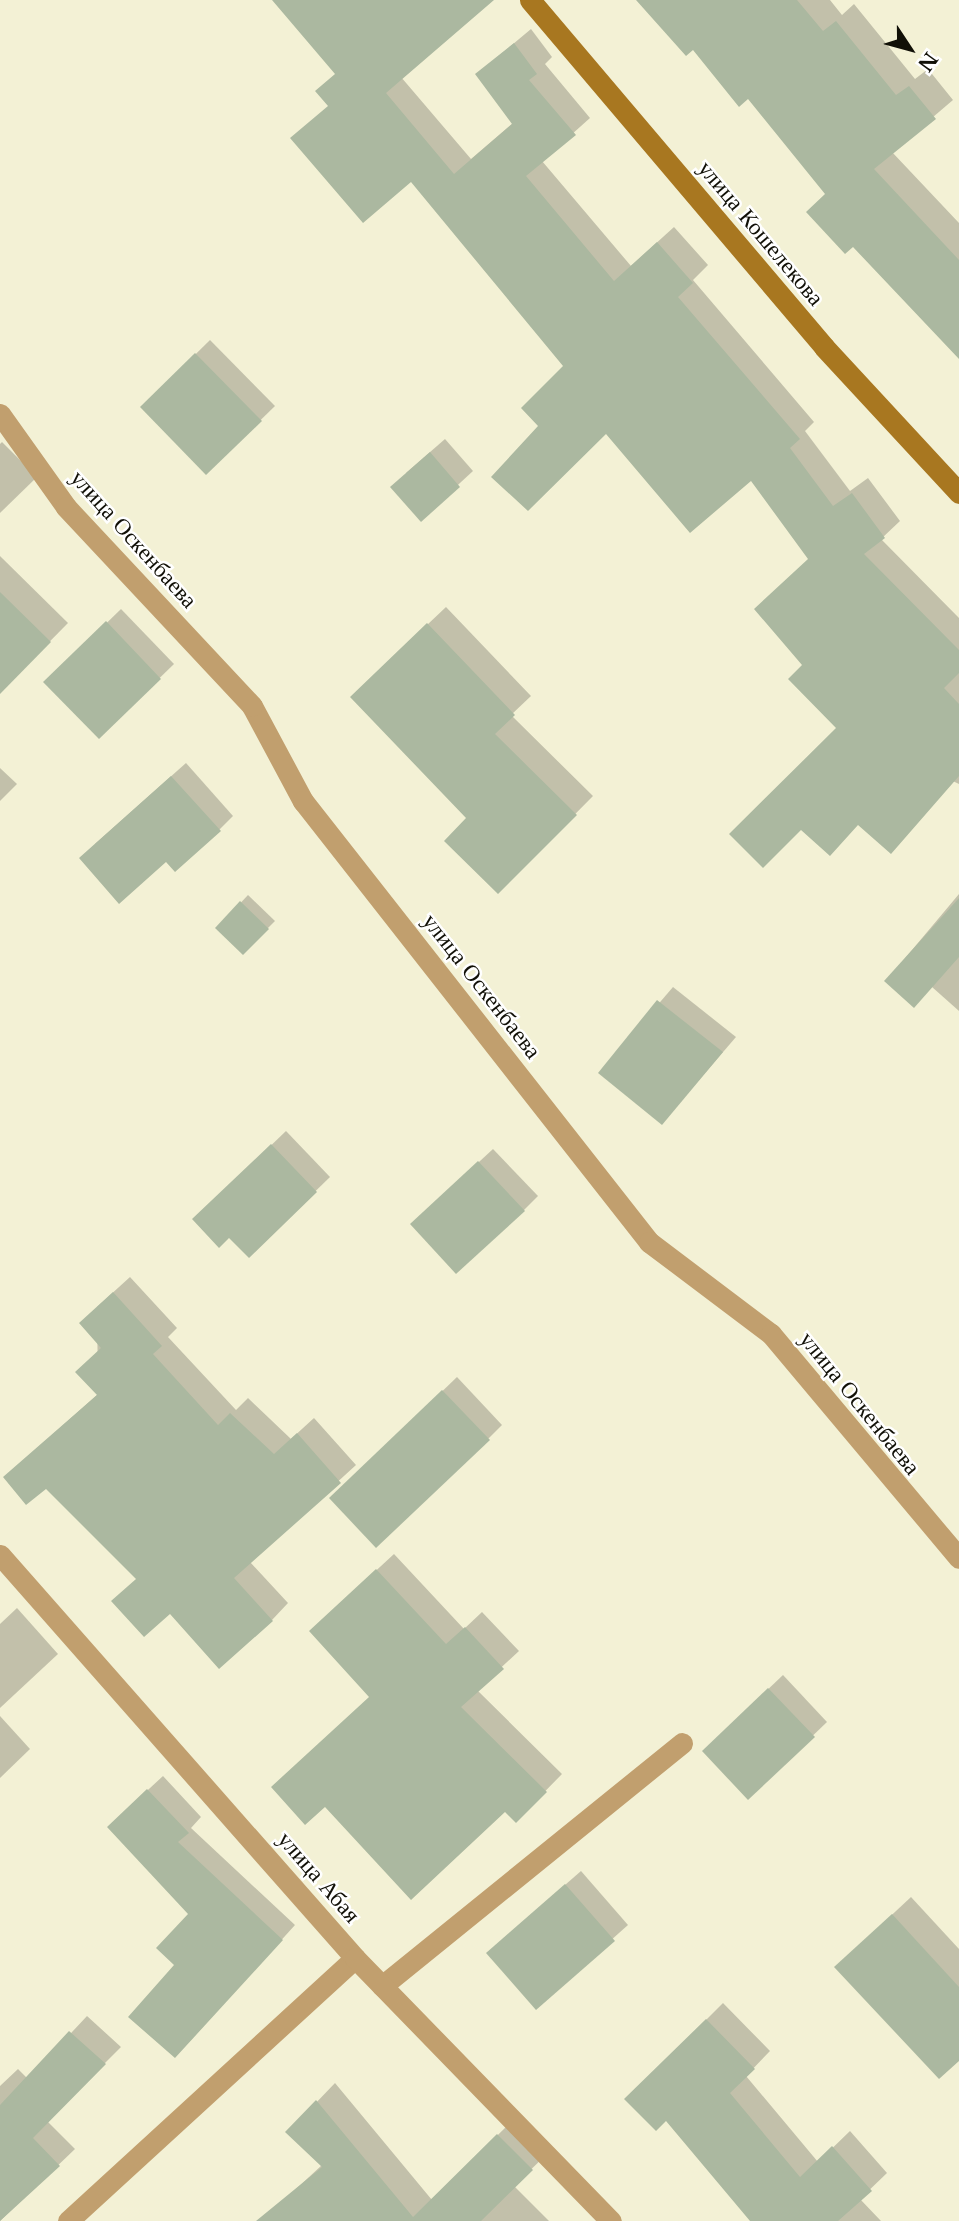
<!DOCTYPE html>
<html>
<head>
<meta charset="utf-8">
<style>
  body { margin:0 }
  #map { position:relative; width:959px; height:2221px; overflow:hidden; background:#f3f1d5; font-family:"Libre Baskerville",serif }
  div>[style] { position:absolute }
  .shadow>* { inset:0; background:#0003 }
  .building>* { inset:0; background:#abb8a0 }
  .service>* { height:21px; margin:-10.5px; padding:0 10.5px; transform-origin:10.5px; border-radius:10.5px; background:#c19f6e }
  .minor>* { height:21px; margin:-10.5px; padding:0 10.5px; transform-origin:10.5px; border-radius:10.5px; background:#c19f6e }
  .secondary>* { height:21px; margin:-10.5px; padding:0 10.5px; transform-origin:10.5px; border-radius:10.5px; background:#a87720 }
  span { translate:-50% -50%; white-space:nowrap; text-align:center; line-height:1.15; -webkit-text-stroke:5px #fff; paint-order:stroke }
  .street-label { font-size:23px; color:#111007 }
  .north { position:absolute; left:875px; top:14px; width:70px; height:70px; -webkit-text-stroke:5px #fff; paint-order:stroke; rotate:126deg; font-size:19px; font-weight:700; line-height:28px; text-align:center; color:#111007 }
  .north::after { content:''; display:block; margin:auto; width:24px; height:32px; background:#111007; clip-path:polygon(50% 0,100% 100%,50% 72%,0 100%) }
</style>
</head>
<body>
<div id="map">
  <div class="shadow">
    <div style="clip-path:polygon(274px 0,484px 0,401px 77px,471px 159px,513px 123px,477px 74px,531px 29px,552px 57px,545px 64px,590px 118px,542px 161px,631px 266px,674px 227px,708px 265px,693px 280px,814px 422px,805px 431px,850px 491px,868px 478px,900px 521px,881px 539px,959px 618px,959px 784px,839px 727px,804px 665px,810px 558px,751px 479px,606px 431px,541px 426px,565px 366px,411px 179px,330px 105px,336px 73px)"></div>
    <div style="clip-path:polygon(638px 0,830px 0,842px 15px,854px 4px,915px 79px,928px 69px,953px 100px,892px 152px,959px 223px,959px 357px,749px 97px)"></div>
    <div style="clip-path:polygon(210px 340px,275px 406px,206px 473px,142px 407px)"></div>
    <div style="clip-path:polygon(445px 439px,473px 471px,421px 519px,406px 473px)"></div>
    <div style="clip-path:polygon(2px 442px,37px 477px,0 513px,0 444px)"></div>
    <div style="clip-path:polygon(0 556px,68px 623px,0 692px)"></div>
    <div style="clip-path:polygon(446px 607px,531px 696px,511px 715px,593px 796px,498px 892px,469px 818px,370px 679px)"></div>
    <div style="clip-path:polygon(121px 609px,174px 664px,99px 737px,46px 682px)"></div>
    <div style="clip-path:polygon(186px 763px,233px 816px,219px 830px,166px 860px,95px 844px)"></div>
    <div style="clip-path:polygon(0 768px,17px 784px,0 801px)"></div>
    <div style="clip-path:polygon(959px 894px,959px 1011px,932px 987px,886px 981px)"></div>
    <div style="clip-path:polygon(248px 895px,275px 921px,243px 953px,217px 928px)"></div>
    <div style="clip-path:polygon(673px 987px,736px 1037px,662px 1123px,600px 1072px)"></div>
    <div style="clip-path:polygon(286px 1131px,330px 1177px,249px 1256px,209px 1205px)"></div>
    <div style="clip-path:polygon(493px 1149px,538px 1196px,524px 1210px,427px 1210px)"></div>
    <div style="clip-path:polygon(130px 1277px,177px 1328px,168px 1337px,236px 1410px,248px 1398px,291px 1439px,314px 1418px,356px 1465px,250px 1562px,288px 1603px,272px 1620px,137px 1579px,46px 1486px,5px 1477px,98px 1394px,97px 1307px)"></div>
    <div style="clip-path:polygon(457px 1377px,502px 1425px,488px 1439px,346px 1484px)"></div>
    <div style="clip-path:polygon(394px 1554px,464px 1629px,482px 1612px,519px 1651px,477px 1690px,562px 1774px,516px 1821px,371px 1696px,328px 1615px)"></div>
    <div style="clip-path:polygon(17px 1608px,58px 1654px,0 1708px,0 1624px)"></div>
    <div style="clip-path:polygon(783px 1675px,827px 1722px,748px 1798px,718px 1737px)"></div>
    <div style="clip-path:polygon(0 1716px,30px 1749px,0 1778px)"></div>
    <div style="clip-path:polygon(163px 1776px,201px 1817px,191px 1828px,295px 1925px,189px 2042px,177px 1965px,190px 1914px,123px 1813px)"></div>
    <div style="clip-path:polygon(581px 1871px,628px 1925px,536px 2007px,503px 1939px)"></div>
    <div style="clip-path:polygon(911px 1897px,959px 1949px,959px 2058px,836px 1967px)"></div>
    <div style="clip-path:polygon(723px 2003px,770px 2051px,746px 2076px,818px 2162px,850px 2131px,887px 2173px,860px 2199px,881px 2221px,752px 2221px,666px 2119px,627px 2099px)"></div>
    <div style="clip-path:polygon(87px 2016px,121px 2047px,47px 2121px,75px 2149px,0 2221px,0 2086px,18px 2069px,28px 2079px)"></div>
    <div style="clip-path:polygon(335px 2083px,432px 2200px,516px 2117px,550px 2151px,514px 2186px,549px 2221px,297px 2221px,282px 2202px,322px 2165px,288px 2132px)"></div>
  </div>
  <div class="building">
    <div style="clip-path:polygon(272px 0,494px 0,386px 93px,454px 174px,512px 124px,475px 74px,514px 43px,537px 74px,529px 80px,576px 135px,526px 176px,614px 281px,657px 242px,693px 283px,678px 297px,800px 439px,790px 448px,833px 506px,852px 493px,885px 538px,864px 554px,959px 650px,959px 673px,944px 688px,959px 704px,959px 776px,891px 854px,858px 825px,830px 856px,801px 830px,763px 868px,729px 834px,836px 728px,788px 679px,802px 665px,754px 609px,808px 559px,751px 481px,690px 533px,606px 434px,528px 511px,491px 477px,538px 426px,521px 408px,563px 366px,411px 182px,363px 223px,290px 138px,328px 106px,315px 91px,335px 74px)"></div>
    <div style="clip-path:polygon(636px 0,797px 0,823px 31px,836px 21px,896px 95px,909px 86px,936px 119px,874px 169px,959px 260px,959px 359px,853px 247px,845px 254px,806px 212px,825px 194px,748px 99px,739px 107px,693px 50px,686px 56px)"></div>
    <div style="clip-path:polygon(195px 353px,262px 421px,206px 475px,140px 407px)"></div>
    <div style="clip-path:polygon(430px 452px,460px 487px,421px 522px,390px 487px)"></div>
    <div style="clip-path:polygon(0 592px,51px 642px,0 694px)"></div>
    <div style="clip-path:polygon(106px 621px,161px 679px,99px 739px,43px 682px)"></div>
    <div style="clip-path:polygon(427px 623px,515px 715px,495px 734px,577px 815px,498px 894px,444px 841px,466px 818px,350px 697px)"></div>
    <div style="clip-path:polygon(171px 776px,221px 831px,175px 872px,166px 862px,119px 904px,79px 858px)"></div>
    <div style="clip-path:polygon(959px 898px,959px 957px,914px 1008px,884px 981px)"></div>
    <div style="clip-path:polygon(240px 901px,269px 929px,243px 955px,215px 928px)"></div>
    <div style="clip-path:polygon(657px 1000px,723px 1052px,662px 1125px,598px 1073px)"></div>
    <div style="clip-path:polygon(271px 1144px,317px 1192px,249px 1258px,229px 1238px,219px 1248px,192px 1219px)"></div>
    <div style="clip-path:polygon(478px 1161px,525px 1211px,456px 1274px,410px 1224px)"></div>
    <div style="clip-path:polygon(113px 1292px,162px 1346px,153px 1354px,218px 1425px,230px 1413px,274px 1454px,297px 1433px,341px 1483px,234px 1578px,273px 1621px,219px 1669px,170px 1614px,144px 1637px,111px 1601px,136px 1579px,46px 1489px,26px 1505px,3px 1477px,97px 1395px,75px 1372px,101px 1348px,79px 1323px)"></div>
    <div style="clip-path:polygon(442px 1390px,490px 1440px,376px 1548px,329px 1498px)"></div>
    <div style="clip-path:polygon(376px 1569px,446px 1644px,465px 1627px,504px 1669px,461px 1707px,547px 1792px,516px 1823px,505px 1812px,411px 1900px,325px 1807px,305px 1825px,271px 1787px,369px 1697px,309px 1631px)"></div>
    <div style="clip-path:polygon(768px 1688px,815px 1737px,748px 1800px,702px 1751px)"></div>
    <div style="clip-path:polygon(147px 1789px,189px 1833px,178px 1842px,283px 1940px,175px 2058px,128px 2017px,174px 1965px,156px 1948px,188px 1914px,107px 1827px)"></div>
    <div style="clip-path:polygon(565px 1884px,615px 1941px,536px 2010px,486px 1953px)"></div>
    <div style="clip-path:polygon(892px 1914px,959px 1987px,959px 2061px,939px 2079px,834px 1967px)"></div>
    <div style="clip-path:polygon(706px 2019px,755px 2069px,730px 2093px,800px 2177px,832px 2146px,872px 2191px,838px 2221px,750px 2221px,666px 2121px,656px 2131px,624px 2099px)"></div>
    <div style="clip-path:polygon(69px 2031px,106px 2064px,33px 2138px,60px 2166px,0 2221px,0 2105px)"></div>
    <div style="clip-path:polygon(316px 2100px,413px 2217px,497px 2134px,533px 2170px,481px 2221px,256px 2221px,322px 2167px,285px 2132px)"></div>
  </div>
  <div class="service">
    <div style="left:252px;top:706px;width:108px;rotate:61.8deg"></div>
    <div style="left:303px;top:801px;width:561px;rotate:51.88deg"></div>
    <div style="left:649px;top:1242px;width:153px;rotate:37deg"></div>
    <div style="left:771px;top:1334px;width:292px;rotate:50deg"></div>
    <div style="left:382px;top:1986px;width:386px;rotate:-39deg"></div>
    <div style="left:68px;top:2221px;width:389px;rotate:-42.5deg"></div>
  </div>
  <div class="minor">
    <div style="left:0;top:414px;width:114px;rotate:54.6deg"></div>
    <div style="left:66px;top:507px;width:272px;rotate:46.9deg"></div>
    <div style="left:0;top:1555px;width:537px;rotate:48.62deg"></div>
    <div style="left:355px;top:1958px;width:367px;rotate:45.8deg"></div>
  </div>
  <div class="secondary">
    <div style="left:530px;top:0;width:455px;rotate:49.7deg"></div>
    <div style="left:824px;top:347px;width:199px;rotate:47.2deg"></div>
  </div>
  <div class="street-label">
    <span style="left:761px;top:233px;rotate:50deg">улица Кошелекова</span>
    <span style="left:134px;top:539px;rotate:48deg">улица Оскенбаева</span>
    <span style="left:482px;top:986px;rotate:52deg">улица Оскенбаева</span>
    <span style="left:860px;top:1403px;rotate:51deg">улица Оскенбаева</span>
    <span style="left:319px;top:1877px;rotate:49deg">улица Абая</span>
  </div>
  <div class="north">N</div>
</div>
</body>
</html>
